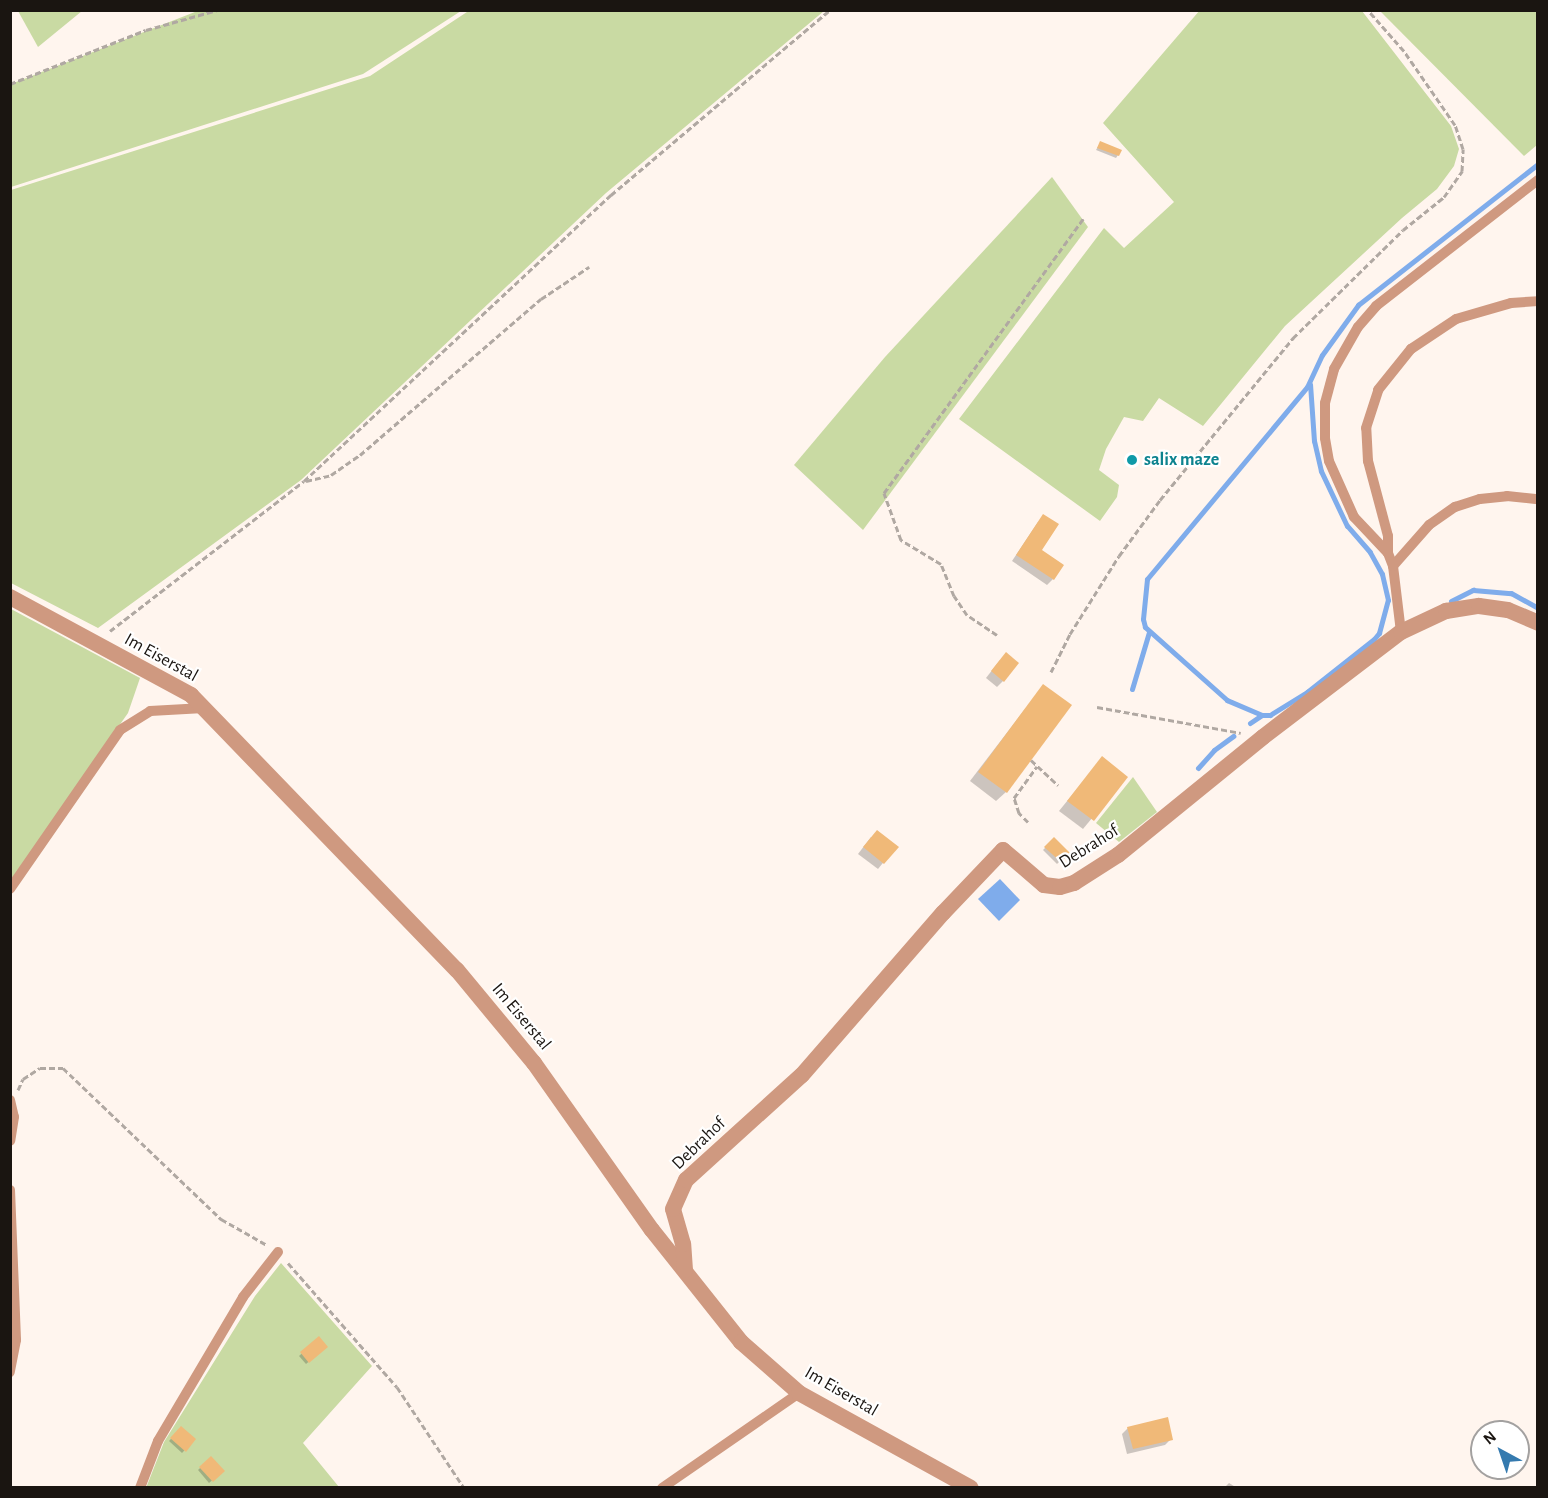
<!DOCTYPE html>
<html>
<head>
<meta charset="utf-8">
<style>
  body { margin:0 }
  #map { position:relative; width:1548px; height:1498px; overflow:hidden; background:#fff5ee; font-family:"Alegreya Sans",sans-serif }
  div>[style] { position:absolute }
  .green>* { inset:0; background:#c9daa3 }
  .water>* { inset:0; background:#7faceb }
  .shadow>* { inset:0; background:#0003 }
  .stream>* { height:5px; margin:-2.5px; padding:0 2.5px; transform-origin:2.5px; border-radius:2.5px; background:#7faceb }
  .building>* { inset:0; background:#f0b978 }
  .path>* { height:3px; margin-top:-1.5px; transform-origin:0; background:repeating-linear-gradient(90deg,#b0a8a2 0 6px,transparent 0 9px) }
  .service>* { height:10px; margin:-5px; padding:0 5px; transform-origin:5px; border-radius:5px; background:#cf9980 }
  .minor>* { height:16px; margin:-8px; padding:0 8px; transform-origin:8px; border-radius:8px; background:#cf9980 }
  .dots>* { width:16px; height:16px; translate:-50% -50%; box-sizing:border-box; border:3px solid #fff; border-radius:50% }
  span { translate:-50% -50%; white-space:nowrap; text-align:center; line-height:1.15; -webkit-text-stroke:4.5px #fff; paint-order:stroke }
  .culture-label { font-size:18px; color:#0d838f; font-weight:700 }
  .left { translate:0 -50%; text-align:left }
  .street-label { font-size:18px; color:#1a1511 }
  .frame { position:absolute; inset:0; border:12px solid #1a1511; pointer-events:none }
  .north { position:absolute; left:1470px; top:1420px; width:60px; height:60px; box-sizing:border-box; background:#fff; border:2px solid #a3a1a0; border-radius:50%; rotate:320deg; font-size:16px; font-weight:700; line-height:24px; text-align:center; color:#1a1511 }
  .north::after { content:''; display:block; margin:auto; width:21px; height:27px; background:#357aaf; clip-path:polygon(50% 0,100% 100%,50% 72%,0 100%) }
</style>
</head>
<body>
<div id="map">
  <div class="green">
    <div style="clip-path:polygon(200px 10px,461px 10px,461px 11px,363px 74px,11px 187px,11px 84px)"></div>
    <div style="clip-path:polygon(470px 10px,824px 11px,606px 193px,301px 480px,98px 628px,11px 583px,11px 190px,370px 76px)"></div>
    <div style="clip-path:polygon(1200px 10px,1362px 11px,1451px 126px,1459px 149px,1454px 166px,1437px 189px,1402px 218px,1285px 326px,1203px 426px,1159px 398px,1143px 421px,1124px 417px,1106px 449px,1099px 470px,1119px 485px,1117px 497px,1100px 521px,959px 419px,1104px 228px,1124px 248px,1174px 202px,1103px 123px)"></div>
    <div style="clip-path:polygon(18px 11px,82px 11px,38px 47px)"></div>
    <div style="clip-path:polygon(1380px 11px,1537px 11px,1537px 145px,1524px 156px)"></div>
    <div style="clip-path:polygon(1052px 177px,1088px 227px,863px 530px,794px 465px,885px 357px)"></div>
    <div style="clip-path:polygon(11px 609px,140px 678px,128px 713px,11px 880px)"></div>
    <div style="clip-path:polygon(1133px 777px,1157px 812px,1119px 842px,1096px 823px)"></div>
    <div style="clip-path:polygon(281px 1263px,372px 1366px,303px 1443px,339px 1487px,146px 1488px,164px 1442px,255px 1296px)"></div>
  </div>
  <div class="water">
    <div style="clip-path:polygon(1000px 879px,1020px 900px,999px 921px,978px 899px)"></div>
  </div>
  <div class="shadow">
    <div style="clip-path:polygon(1100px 143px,1118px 155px,1116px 158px,1096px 150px)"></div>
    <div style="clip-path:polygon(1038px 522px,1040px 550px,1053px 579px,1047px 585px,1012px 561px)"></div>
    <div style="clip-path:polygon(1000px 660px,1003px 681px,997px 687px,986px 678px)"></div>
    <div style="clip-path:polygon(1025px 709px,1006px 792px,996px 801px,970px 781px)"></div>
    <div style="clip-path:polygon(1102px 758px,1126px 777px,1083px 829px,1059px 811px)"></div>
    <div style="clip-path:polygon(871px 837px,896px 847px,878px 869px,858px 854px)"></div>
    <div style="clip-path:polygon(1054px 839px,1068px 853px,1057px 864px,1043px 850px)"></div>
    <div style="clip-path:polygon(319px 1338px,326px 1347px,306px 1364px,299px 1356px)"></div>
    <div style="clip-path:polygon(181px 1428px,194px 1440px,182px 1453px,169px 1441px)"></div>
    <div style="clip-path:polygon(1128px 1428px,1171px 1439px,1165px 1445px,1127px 1454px,1122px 1434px)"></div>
    <div style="clip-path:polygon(211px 1458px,223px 1471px,209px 1483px,198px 1470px)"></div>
    <div style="clip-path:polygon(1229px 1483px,1237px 1488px,1224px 1488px)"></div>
  </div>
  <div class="stream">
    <div style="left:1451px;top:601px;width:25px;rotate:-27deg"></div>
    <div style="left:1473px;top:590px;width:38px;rotate:5deg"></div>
    <div style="left:1511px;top:593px;width:31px;rotate:29deg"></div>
    <div style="left:1132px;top:689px;width:59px;rotate:-73.4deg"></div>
    <div style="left:1262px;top:715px;width:38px;rotate:-157deg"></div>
    <div style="left:1227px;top:700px;width:110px;rotate:-138.3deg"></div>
    <div style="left:1145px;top:627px;width:8px;rotate:-104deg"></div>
    <div style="left:1143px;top:619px;width:40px;rotate:-84.3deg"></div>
    <div style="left:1147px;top:579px;width:250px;rotate:-50.2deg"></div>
    <div style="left:1307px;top:387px;width:35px;rotate:-65deg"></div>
    <div style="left:1322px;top:355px;width:62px;rotate:-54.2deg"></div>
    <div style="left:1358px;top:305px;width:229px;rotate:-38.1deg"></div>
    <div style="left:1250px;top:723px;width:14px;rotate:-34deg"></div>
    <div style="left:1262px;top:715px;width:8px"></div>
    <div style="left:1270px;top:715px;width:44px;rotate:-31.9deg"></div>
    <div style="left:1307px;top:692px;width:85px;rotate:-38.3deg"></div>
    <div style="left:1374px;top:639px;width:8px;rotate:-50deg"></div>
    <div style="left:1379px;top:633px;width:34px;rotate:-75deg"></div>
    <div style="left:1388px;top:600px;width:27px;rotate:-103deg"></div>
    <div style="left:1382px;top:574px;width:25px;rotate:-119deg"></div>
    <div style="left:1370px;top:552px;width:35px;rotate:-131deg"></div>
    <div style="left:1347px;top:526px;width:61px;rotate:-115.3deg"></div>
    <div style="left:1321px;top:471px;width:31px;rotate:-103deg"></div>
    <div style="left:1314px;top:441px;width:57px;rotate:-94deg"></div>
    <div style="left:1198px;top:768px;width:24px;rotate:-48deg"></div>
    <div style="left:1214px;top:750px;width:24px;rotate:-36deg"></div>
  </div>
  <div class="building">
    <div style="clip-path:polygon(1100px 141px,1122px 150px,1119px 156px,1097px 148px)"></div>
    <div style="clip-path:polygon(1043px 514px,1059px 524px,1042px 550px,1064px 565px,1054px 580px,1016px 555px)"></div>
    <div style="clip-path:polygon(1006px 652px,1019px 663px,1004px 682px,991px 671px)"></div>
    <div style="clip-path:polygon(1043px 684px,1072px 705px,1007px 793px,978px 772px)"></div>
    <div style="clip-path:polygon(1102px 756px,1128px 777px,1094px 821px,1067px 801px)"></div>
    <div style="clip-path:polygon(877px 830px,899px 847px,884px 864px,863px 847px)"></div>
    <div style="clip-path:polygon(1054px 837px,1070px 853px,1061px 862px,1044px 847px)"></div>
    <div style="clip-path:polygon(319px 1336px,328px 1347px,309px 1363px,300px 1352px)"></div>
    <div style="clip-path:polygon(1168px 1417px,1173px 1440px,1133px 1449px,1127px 1427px)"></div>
    <div style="clip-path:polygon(181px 1426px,196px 1439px,186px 1452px,170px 1438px)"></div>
    <div style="clip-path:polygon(211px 1456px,225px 1471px,213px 1482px,199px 1467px)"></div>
  </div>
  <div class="path">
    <div style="left:10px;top:84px;width:146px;rotate:-21.7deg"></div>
    <div style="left:146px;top:30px;width:74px;rotate:-15.7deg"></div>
    <div style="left:306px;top:481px;width:26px;rotate:-13deg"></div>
    <div style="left:331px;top:475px;width:35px;rotate:-35deg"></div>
    <div style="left:360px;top:455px;width:239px;rotate:-40.8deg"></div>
    <div style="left:541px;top:299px;width:58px;rotate:-33.7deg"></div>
    <div style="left:110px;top:631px;width:245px;rotate:-37.7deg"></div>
    <div style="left:304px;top:481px;width:420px;rotate:-43deg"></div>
    <div style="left:611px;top:195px;width:287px;rotate:-40.2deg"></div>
    <div style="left:997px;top:635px;width:36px;rotate:-146deg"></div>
    <div style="left:967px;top:615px;width:23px;rotate:-124deg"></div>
    <div style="left:954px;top:596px;width:35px;rotate:-112deg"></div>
    <div style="left:941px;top:564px;width:47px;rotate:-149deg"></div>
    <div style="left:901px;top:540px;width:50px;rotate:-109.9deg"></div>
    <div style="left:884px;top:493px;width:339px;rotate:-54deg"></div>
    <div style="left:1051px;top:672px;width:42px;rotate:-63.4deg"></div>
    <div style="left:1070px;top:634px;width:92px;rotate:-57.9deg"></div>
    <div style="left:1119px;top:556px;width:69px;rotate:-53.8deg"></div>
    <div style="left:1160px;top:500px;width:210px;rotate:-50.6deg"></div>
    <div style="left:1293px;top:338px;width:154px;rotate:-44.5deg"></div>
    <div style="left:1403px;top:230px;width:53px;rotate:-38.8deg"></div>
    <div style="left:1444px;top:197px;width:32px;rotate:-55deg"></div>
    <div style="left:1462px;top:171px;width:22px;rotate:-87deg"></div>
    <div style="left:1463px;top:149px;width:25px;rotate:-108deg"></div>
    <div style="left:1455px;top:125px;width:90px;rotate:-124.6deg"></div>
    <div style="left:1404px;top:51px;width:55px;rotate:-131.3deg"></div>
    <div style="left:1097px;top:707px;width:146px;rotate:10.2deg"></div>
    <div style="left:1031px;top:760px;width:37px;rotate:43deg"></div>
    <div style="left:1028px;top:822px;width:13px;rotate:-135deg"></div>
    <div style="left:1019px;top:813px;width:16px;rotate:-108deg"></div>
    <div style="left:1014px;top:798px;width:39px;rotate:-54deg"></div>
    <div style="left:18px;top:1090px;width:12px;rotate:-66deg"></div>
    <div style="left:23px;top:1079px;width:20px;rotate:-33deg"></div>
    <div style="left:40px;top:1068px;width:23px"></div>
    <div style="left:63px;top:1068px;width:219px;rotate:43.7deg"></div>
    <div style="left:221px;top:1219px;width:53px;rotate:29.5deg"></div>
    <div style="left:288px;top:1263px;width:165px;rotate:48.7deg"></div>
    <div style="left:397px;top:1387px;width:121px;rotate:56.4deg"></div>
  </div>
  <div class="service">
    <div style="left:1388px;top:553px;width:17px;rotate:-90deg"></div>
    <div style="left:1388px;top:536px;width:78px;rotate:-104.9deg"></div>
    <div style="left:1368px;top:461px;width:33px;rotate:-93deg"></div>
    <div style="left:1366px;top:428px;width:40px;rotate:-72deg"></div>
    <div style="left:1378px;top:390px;width:53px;rotate:-51.2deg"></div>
    <div style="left:1411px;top:349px;width:54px;rotate:-33.7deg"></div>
    <div style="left:1456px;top:319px;width:57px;rotate:-16.2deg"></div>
    <div style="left:1511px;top:303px;width:27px;rotate:-4deg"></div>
    <div style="left:1393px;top:566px;width:55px;rotate:-48.7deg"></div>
    <div style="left:1429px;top:525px;width:32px;rotate:-35deg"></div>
    <div style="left:1455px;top:507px;width:26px;rotate:-18deg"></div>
    <div style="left:1480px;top:499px;width:27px;rotate:-6deg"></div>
    <div style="left:1507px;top:496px;width:31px;rotate:6deg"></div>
    <div style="left:1401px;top:632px;width:66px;rotate:-96.9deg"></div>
    <div style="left:1393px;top:566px;width:14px;rotate:-111deg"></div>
    <div style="left:1388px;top:553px;width:50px;rotate:-133.4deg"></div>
    <div style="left:1354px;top:517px;width:61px;rotate:-114.1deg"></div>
    <div style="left:1329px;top:461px;width:23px;rotate:-100deg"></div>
    <div style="left:1325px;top:438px;width:35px;rotate:-90deg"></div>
    <div style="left:1325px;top:403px;width:35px;rotate:-75deg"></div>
    <div style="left:1334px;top:369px;width:48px;rotate:-60.3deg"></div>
    <div style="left:1358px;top:327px;width:28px;rotate:-49deg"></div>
    <div style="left:1376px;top:306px;width:205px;rotate:-37.9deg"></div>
    <div style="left:10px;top:889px;width:193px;rotate:-55.3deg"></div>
    <div style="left:120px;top:730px;width:36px;rotate:-32deg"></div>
    <div style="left:150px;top:711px;width:54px;rotate:-3.2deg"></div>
    <div style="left:10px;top:1100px;width:17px;rotate:77deg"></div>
    <div style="left:14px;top:1117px;width:24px;rotate:99deg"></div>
    <div style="left:10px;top:1190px;width:150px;rotate:87.7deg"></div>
    <div style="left:16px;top:1340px;width:33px;rotate:101deg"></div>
    <div style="left:140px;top:1488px;width:50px;rotate:-69deg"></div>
    <div style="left:158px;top:1441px;width:167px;rotate:-59.4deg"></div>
    <div style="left:243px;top:1297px;width:57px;rotate:-52.1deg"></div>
    <div style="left:662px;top:1488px;width:167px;rotate:-34.7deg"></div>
  </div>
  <div class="minor">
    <div style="left:10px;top:597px;width:206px;rotate:28.4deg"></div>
    <div style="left:191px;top:695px;width:383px;rotate:46deg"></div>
    <div style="left:457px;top:970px;width:121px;rotate:50.4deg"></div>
    <div style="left:534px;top:1063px;width:204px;rotate:54.8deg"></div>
    <div style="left:652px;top:1230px;width:143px;rotate:51.5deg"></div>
    <div style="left:741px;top:1342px;width:77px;rotate:41.3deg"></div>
    <div style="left:799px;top:1393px;width:196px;rotate:28.9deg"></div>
    <div style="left:685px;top:1270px;width:26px;rotate:-94deg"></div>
    <div style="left:683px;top:1244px;width:36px;rotate:-106deg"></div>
    <div style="left:673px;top:1209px;width:32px;rotate:-66deg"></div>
    <div style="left:686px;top:1180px;width:156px;rotate:-42.2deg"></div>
    <div style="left:802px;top:1075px;width:215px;rotate:-49deg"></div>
    <div style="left:943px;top:913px;width:87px;rotate:-46.4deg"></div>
    <div style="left:1003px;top:850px;width:54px;rotate:40.5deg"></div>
    <div style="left:1044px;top:885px;width:16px;rotate:7deg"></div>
    <div style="left:1060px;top:887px;width:15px;rotate:-16deg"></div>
    <div style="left:1074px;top:883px;width:52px;rotate:-32.5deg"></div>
    <div style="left:1118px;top:855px;width:187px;rotate:-39.1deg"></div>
    <div style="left:1263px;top:737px;width:173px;rotate:-37.3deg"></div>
    <div style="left:1401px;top:632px;width:50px;rotate:-25deg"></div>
    <div style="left:1446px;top:611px;width:33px;rotate:-9deg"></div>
    <div style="left:1479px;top:606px;width:29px;rotate:8deg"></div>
    <div style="left:1508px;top:610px;width:33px;rotate:23deg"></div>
  </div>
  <div class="dots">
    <div style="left:1132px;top:460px;background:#0f9aa8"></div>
  </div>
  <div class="culture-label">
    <span class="left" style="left:1144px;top:460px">salix maze</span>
  </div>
  <div class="street-label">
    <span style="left:161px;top:658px;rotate:29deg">Im Eiserstal</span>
    <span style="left:1089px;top:847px;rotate:-32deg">Debrahof</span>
    <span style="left:521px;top:1017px;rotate:50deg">Im Eiserstal</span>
    <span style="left:699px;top:1144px;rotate:-44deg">Debrahof</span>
    <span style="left:841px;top:1392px;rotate:30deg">Im Eiserstal</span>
  </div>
  <div class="frame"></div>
  <div class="north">N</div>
</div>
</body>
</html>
